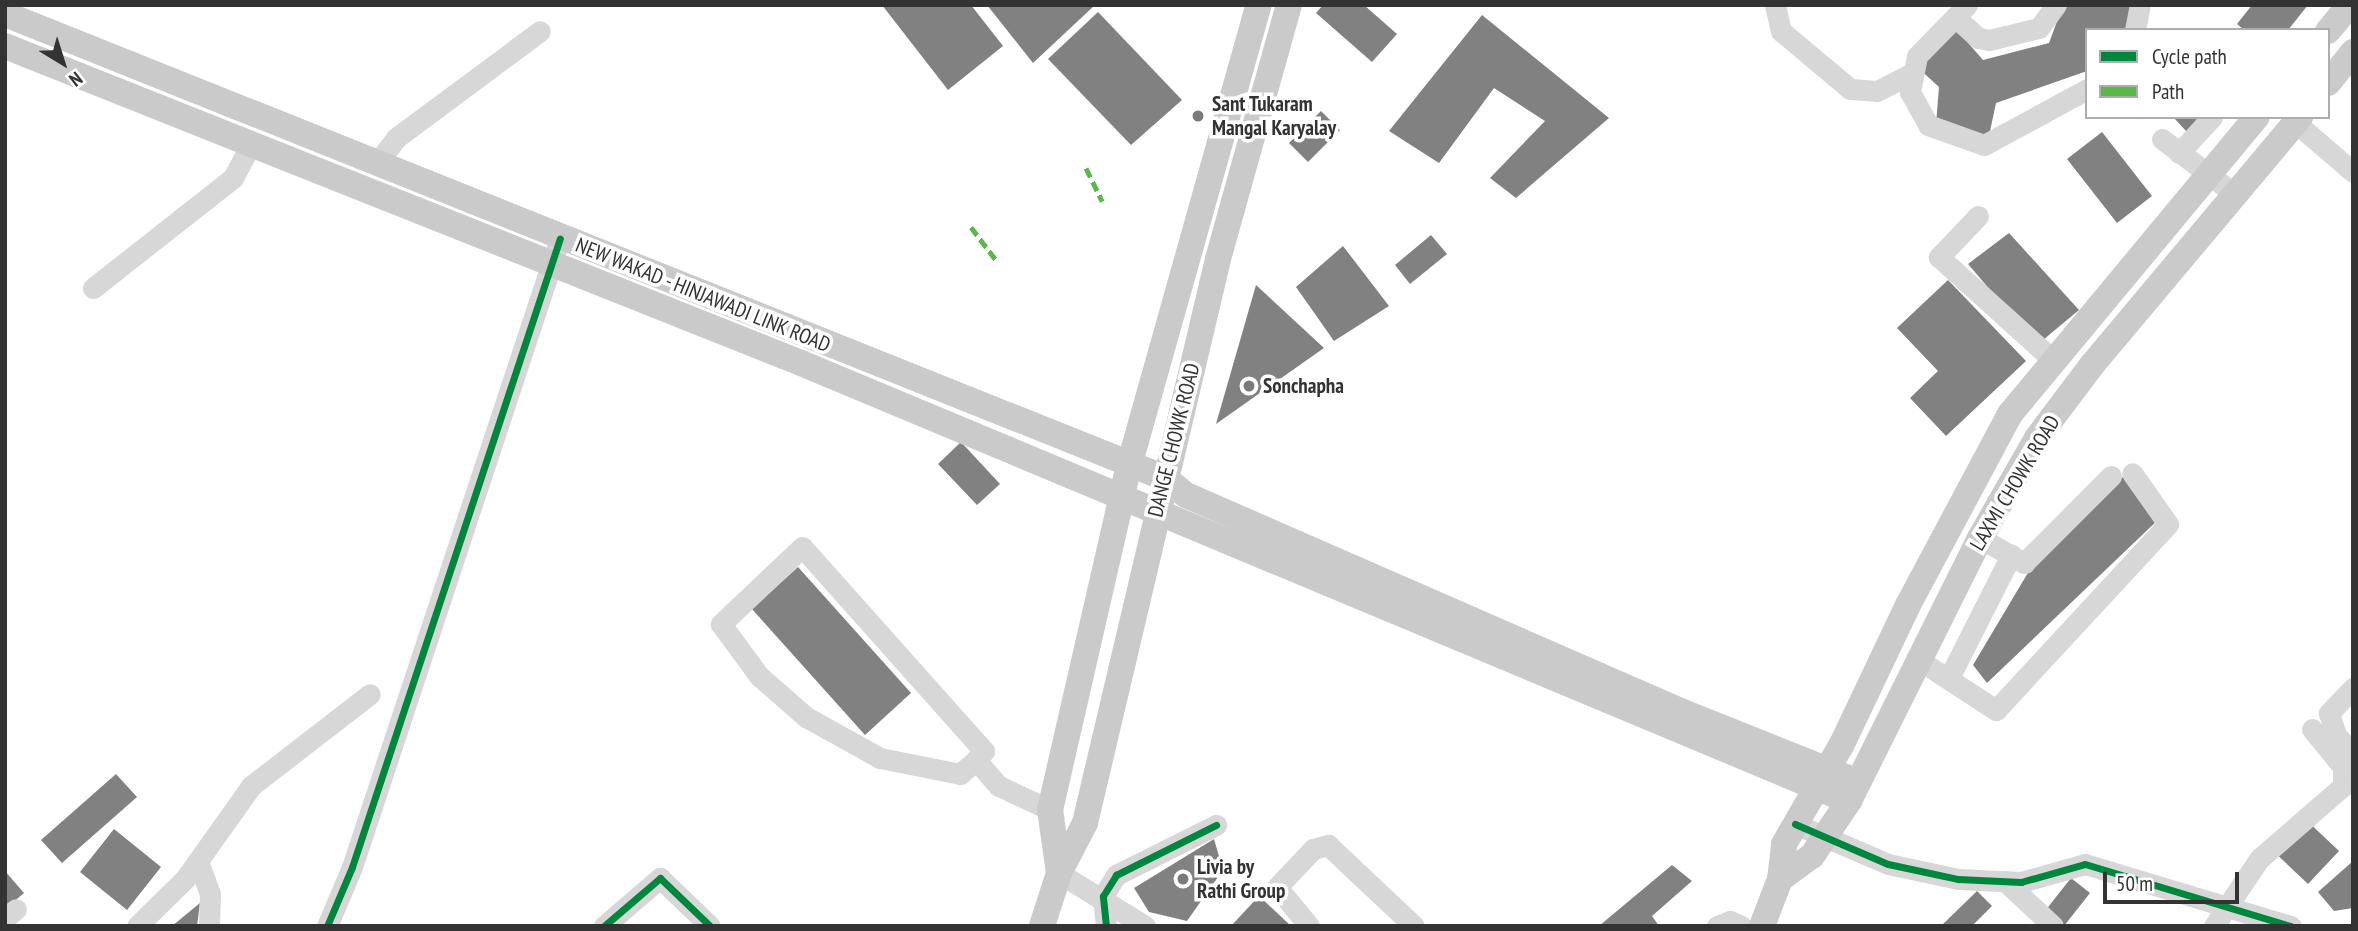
<!DOCTYPE html>
<html>
<head>
<meta charset="utf-8">
<style>
  body { margin:0 }
  #map { position:relative; width:2358px; height:931px; overflow:hidden; background:#fff; font-family:"PT Sans Narrow",sans-serif }
  div>[style] { position:absolute }
  .building>* { inset:0; background:#818181 }
  .minor>* { height:21px; margin:-10.5px; padding:0 10.5px; transform-origin:10.5px; border-radius:10.5px; background:#d7d7d7 }
  .major>* { height:26px; margin:-13px; padding:0 13px; transform-origin:13px; border-radius:13px; background:#cacaca }
  .quiet>* { height:5px; margin-top:-2.5px; transform-origin:0; background:repeating-linear-gradient(90deg,#58b947 0 10px,transparent 0 15px) }
  .cycleway>* { height:7px; margin:-3.5px; padding:0 3.5px; transform-origin:3.5px; border-radius:3.5px; background:#00873e }
  .dots>* { width:19px; height:19px; translate:-50% -50%; box-sizing:border-box; border:4px solid #fff; border-radius:50% }
  span { translate:-50% -50%; white-space:nowrap; text-align:center; line-height:1.15; -webkit-text-stroke:7px #fff; paint-order:stroke }
  .poi-label { font-size:21px; color:#333; font-weight:700 }
  .left { translate:0 -50%; text-align:left }
  .street-label { font-size:21px; color:#333 }
  .frame { position:absolute; inset:0; border:7px solid #333; pointer-events:none }
  .legend { position:absolute; left:2085px; top:28px; width:245px; height:91px; box-sizing:border-box; background:#fff; border:2px solid #adadad; margin:0; padding:9px 12px; list-style:none; font-size:21px; color:#333 }
  .legend li { display:flex; align-items:center; gap:14px; height:35px }
  .legend b { width:35px; border:2px solid #adadad }
  .north { position:absolute; left:28px; top:28px; width:70px; height:70px; -webkit-text-stroke:5px #fff; paint-order:stroke; rotate:142deg; font-size:19px; font-weight:700; line-height:28px; text-align:center; color:#333 }
  .north::after { content:''; display:block; margin:auto; width:24px; height:32px; background:#333; clip-path:polygon(50% 0,100% 100%,50% 72%,0 100%) }
  .scale { position:absolute; left:2103px; top:872px; width:136px; height:32px; box-sizing:border-box; border:4px solid #333; border-top:0; padding-left:9px; font-size:21px; line-height:24px; white-space:nowrap; color:#333; -webkit-text-stroke:5px #fff; paint-order:stroke }
</style>
</head>
<body>
<div id="map">
  <div class="building">
    <div style="clip-path:polygon(882px 5px,971px 5px,1003px 46px,948px 90px)"></div>
    <div style="clip-path:polygon(987px 5px,1095px 5px,1033px 63px)"></div>
    <div style="clip-path:polygon(1323px 5px,1364px 5px,1397px 34px,1372px 62px,1316px 13px)"></div>
    <div style="clip-path:polygon(2063px 5px,2134px 5px,2127px 30px,2087px 30px,2087px 71px,1996px 103px,1989px 136px,1936px 124px,1939px 87px,1916px 66px,1956px 29px,1983px 60px,2049px 43px)"></div>
    <div style="clip-path:polygon(2252px 5px,2308px 5px,2288px 30px,2244px 30px,2237px 24px)"></div>
    <div style="clip-path:polygon(1098px 12px,1182px 100px,1131px 145px,1048px 59px)"></div>
    <div style="clip-path:polygon(1482px 15px,1609px 118px,1516px 198px,1490px 178px,1545px 121px,1494px 88px,1439px 163px,1389px 131px)"></div>
    <div style="clip-path:polygon(1321px 111px,1340px 130px,1308px 162px,1289px 143px)"></div>
    <div style="clip-path:polygon(2173px 117px,2202px 117px,2187px 132px)"></div>
    <div style="clip-path:polygon(2102px 132px,2152px 196px,2117px 223px,2067px 159px)"></div>
    <div style="clip-path:polygon(2009px 233px,2079px 310px,2037px 345px,1968px 264px)"></div>
    <div style="clip-path:polygon(1431px 235px,1447px 254px,1410px 284px,1395px 265px)"></div>
    <div style="clip-path:polygon(1343px 246px,1389px 306px,1334px 341px,1296px 287px)"></div>
    <div style="clip-path:polygon(1948px 280px,2026px 361px,1946px 436px,1910px 398px,1938px 371px,1897px 328px)"></div>
    <div style="clip-path:polygon(1256px 285px,1324px 348px,1216px 424px)"></div>
    <div style="clip-path:polygon(961px 442px,1000px 484px,977px 505px,938px 464px)"></div>
    <div style="clip-path:polygon(2125px 475px,2160px 518px,1987px 683px,1973px 665px,2032px 566px)"></div>
    <div style="clip-path:polygon(798px 567px,911px 693px,865px 735px,752px 609px)"></div>
    <div style="clip-path:polygon(116px 774px,137px 797px,62px 863px,41px 840px)"></div>
    <div style="clip-path:polygon(2301px 815px,2339px 851px,2308px 884px,2270px 848px)"></div>
    <div style="clip-path:polygon(114px 829px,161px 867px,127px 910px,80px 872px)"></div>
    <div style="clip-path:polygon(1214px 839px,1223px 870px,1187px 921px,1149px 912px,1134px 888px)"></div>
    <div style="clip-path:polygon(2353px 861px,2353px 908px,2334px 911px,2318px 892px)"></div>
    <div style="clip-path:polygon(1672px 865px,1692px 881px,1652px 916px,1659px 926px,1599px 926px)"></div>
    <div style="clip-path:polygon(5px 871px,24px 893px,5px 909px)"></div>
    <div style="clip-path:polygon(2071px 878px,2090px 893px,2064px 926px,2045px 911px)"></div>
    <div style="clip-path:polygon(1977px 891px,1992px 906px,1972px 926px,1941px 926px)"></div>
    <div style="clip-path:polygon(1259px 896px,1291px 926px,1231px 926px)"></div>
    <div style="clip-path:polygon(200px 903px,197px 926px,172px 926px)"></div>
  </div>
  <div class="minor">
    <div style="left:1775px;top:5px;width:27px;rotate:77deg"></div>
    <div style="left:1781px;top:31px;width:90px;rotate:40deg"></div>
    <div style="left:1850px;top:89px;width:27px;rotate:4deg"></div>
    <div style="left:1877px;top:91px;width:38px;rotate:-27deg"></div>
    <div style="left:1967px;top:5px;width:71px;rotate:134.4deg"></div>
    <div style="left:1917px;top:56px;width:37px;rotate:101deg"></div>
    <div style="left:1910px;top:92px;width:38px;rotate:61deg"></div>
    <div style="left:1928px;top:125px;width:59px;rotate:19.7deg"></div>
    <div style="left:1984px;top:145px;width:117px;rotate:-28.5deg"></div>
    <div style="left:1955px;top:17px;width:31px;rotate:42deg"></div>
    <div style="left:1978px;top:38px;width:11px;rotate:10deg"></div>
    <div style="left:1989px;top:40px;width:51px;rotate:-13.5deg"></div>
    <div style="left:2039px;top:28px;width:29px;rotate:-54deg"></div>
    <div style="left:2135px;top:30px;width:25px;rotate:-79deg"></div>
    <div style="left:2296px;top:123px;width:75px;rotate:40.7deg"></div>
    <div style="left:2162px;top:139px;width:93px;rotate:37.1deg"></div>
    <div style="left:2179px;top:153px;width:49px;rotate:-47.5deg"></div>
    <div style="left:376px;top:164px;width:33px;rotate:-52deg"></div>
    <div style="left:396px;top:138px;width:179px;rotate:-36.6deg"></div>
    <div style="left:1978px;top:216px;width:57px;rotate:133.6deg"></div>
    <div style="left:1939px;top:257px;width:152px;rotate:42.1deg"></div>
    <div style="left:93px;top:288px;width:178px;rotate:-38.2deg"></div>
    <div style="left:233px;top:178px;width:38px;rotate:-62deg"></div>
    <div style="left:1980px;top:538px;width:51px;rotate:29.6deg"></div>
    <div style="left:2024px;top:563px;width:123px;rotate:-45deg"></div>
    <div style="left:1919px;top:660px;width:92px;rotate:33deg"></div>
    <div style="left:1996px;top:710px;width:253px;rotate:-47.2deg"></div>
    <div style="left:2168px;top:524px;width:62px;rotate:-125.2deg"></div>
    <div style="left:1950px;top:676px;width:136px;rotate:-63.2deg"></div>
    <div style="left:2353px;top:688px;width:35px;rotate:134deg"></div>
    <div style="left:2329px;top:713px;width:23px;rotate:72deg"></div>
    <div style="left:2336px;top:735px;width:25px;rotate:48deg"></div>
    <div style="left:976px;top:760px;width:12px;rotate:-48deg"></div>
    <div style="left:984px;top:751px;width:273px;rotate:-131.7deg"></div>
    <div style="left:802px;top:547px;width:112px;rotate:136.5deg"></div>
    <div style="left:721px;top:624px;width:64px;rotate:53.8deg"></div>
    <div style="left:759px;top:676px;width:62px;rotate:41.1deg"></div>
    <div style="left:806px;top:717px;width:85px;rotate:29deg"></div>
    <div style="left:880px;top:758px;width:82px;rotate:11.3deg"></div>
    <div style="left:960px;top:774px;width:21px;rotate:-41deg"></div>
    <div style="left:976px;top:760px;width:35px;rotate:49deg"></div>
    <div style="left:999px;top:786px;width:56px;rotate:25.2deg"></div>
    <div style="left:1795px;top:824px;width:101px;rotate:23.3deg"></div>
    <div style="left:1888px;top:864px;width:72px;rotate:12.1deg"></div>
    <div style="left:1958px;top:879px;width:63px;rotate:2.7deg"></div>
    <div style="left:2021px;top:882px;width:66px;rotate:-15.7deg"></div>
    <div style="left:2085px;top:864px;width:215px;rotate:16.8deg"></div>
    <div style="left:198px;top:861px;width:35px;rotate:70deg"></div>
    <div style="left:210px;top:894px;width:32px;rotate:92deg"></div>
    <div style="left:1059px;top:873px;width:101px;rotate:31.6deg"></div>
    <div style="left:2005px;top:881px;width:66px;rotate:43.2deg"></div>
    <div style="left:5px;top:918px;width:14px;rotate:-39deg"></div>
    <div style="left:137px;top:926px;width:67px;rotate:-44.4deg"></div>
    <div style="left:185px;top:879px;width:114px;rotate:-54.6deg"></div>
    <div style="left:251px;top:786px;width:150px;rotate:-37.7deg"></div>
    <div style="left:327px;top:926px;width:64px;rotate:-67deg"></div>
    <div style="left:352px;top:867px;width:662px;rotate:-71.7deg"></div>
    <div style="left:604px;top:926px;width:74px;rotate:-40.6deg"></div>
    <div style="left:660px;top:878px;width:69px;rotate:43.8deg"></div>
    <div style="left:1106px;top:926px;width:30px;rotate:-96deg"></div>
    <div style="left:1103px;top:896px;width:25px;rotate:-58deg"></div>
    <div style="left:1116px;top:875px;width:112px;rotate:-26.6deg"></div>
    <div style="left:1309px;top:926px;width:50px;rotate:-129.4deg"></div>
    <div style="left:1277px;top:887px;width:52px;rotate:-46.5deg"></div>
    <div style="left:1313px;top:849px;width:16px;rotate:-15deg"></div>
    <div style="left:1328px;top:845px;width:118px;rotate:43.3deg"></div>
    <div style="left:1717px;top:926px;width:14px;rotate:-21deg"></div>
    <div style="left:1730px;top:921px;width:12px;rotate:24deg"></div>
    <div style="left:2214px;top:926px;width:81px;rotate:-56.1deg"></div>
    <div style="left:2259px;top:859px;width:111px;rotate:-41deg"></div>
    <div style="left:2343px;top:786px;width:19px;rotate:-90deg"></div>
    <div style="left:2343px;top:767px;width:49px;rotate:-129.2deg"></div>
  </div>
  <div class="major">
    <div style="left:5px;top:14px;width:1249px;rotate:21.8deg"></div>
    <div style="left:1165px;top:478px;width:27px;rotate:39deg"></div>
    <div style="left:1186px;top:495px;width:542px;rotate:23.59deg"></div>
    <div style="left:1683px;top:712px;width:188px;rotate:21.8deg"></div>
    <div style="left:2328px;top:31px;width:34px;rotate:-50deg"></div>
    <div style="left:5px;top:46px;width:857px;rotate:21.71deg"></div>
    <div style="left:801px;top:363px;width:1136px;rotate:22.68deg"></div>
    <div style="left:2328px;top:83px;width:40px;rotate:-51deg"></div>
    <div style="left:1059px;top:873px;width:64px;rotate:-98.1deg"></div>
    <div style="left:1050px;top:810px;width:353px;rotate:-77.1deg"></div>
    <div style="left:1129px;top:466px;width:479px;rotate:-74.3deg"></div>
    <div style="left:1780px;top:879px;width:39px;rotate:-36deg"></div>
    <div style="left:1812px;top:856px;width:66px;rotate:-56.1deg"></div>
    <div style="left:1849px;top:801px;width:294px;rotate:-63.5deg"></div>
    <div style="left:1980px;top:538px;width:115px;rotate:-60.3deg"></div>
    <div style="left:2037px;top:438px;width:91px;rotate:-53deg"></div>
    <div style="left:2092px;top:365px;width:324px;rotate:-50deg"></div>
    <div style="left:1042px;top:926px;width:56px;rotate:-72.2deg"></div>
    <div style="left:1059px;top:873px;width:56px;rotate:-62.5deg"></div>
    <div style="left:1085px;top:823px;width:579px;rotate:-76.73deg"></div>
    <div style="left:1218px;top:259px;width:264px;rotate:-74.4deg"></div>
    <div style="left:1762px;top:926px;width:50px;rotate:-69deg"></div>
    <div style="left:1780px;top:879px;width:35px;rotate:-83deg"></div>
    <div style="left:1784px;top:844px;width:116px;rotate:-59.9deg"></div>
    <div style="left:1842px;top:744px;width:154px;rotate:-64.6deg"></div>
    <div style="left:1908px;top:605px;width:217px;rotate:-61.9deg"></div>
    <div style="left:2010px;top:414px;width:386px;rotate:-50.3deg"></div>
  </div>
  <div class="quiet">
    <div style="left:1086px;top:168px;width:37px;rotate:64deg"></div>
    <div style="left:971px;top:227px;width:41px;rotate:52.9deg"></div>
  </div>
  <div class="cycleway">
    <div style="left:1795px;top:824px;width:101px;rotate:23.3deg"></div>
    <div style="left:1888px;top:864px;width:72px;rotate:12.1deg"></div>
    <div style="left:1958px;top:879px;width:63px;rotate:2.7deg"></div>
    <div style="left:2021px;top:882px;width:66px;rotate:-15.7deg"></div>
    <div style="left:2085px;top:864px;width:215px;rotate:16.8deg"></div>
    <div style="left:327px;top:926px;width:64px;rotate:-67deg"></div>
    <div style="left:352px;top:867px;width:662px;rotate:-71.7deg"></div>
    <div style="left:604px;top:926px;width:74px;rotate:-40.6deg"></div>
    <div style="left:660px;top:878px;width:69px;rotate:43.8deg"></div>
    <div style="left:1106px;top:926px;width:30px;rotate:-96deg"></div>
    <div style="left:1103px;top:896px;width:25px;rotate:-58deg"></div>
    <div style="left:1116px;top:875px;width:112px;rotate:-26.6deg"></div>
  </div>
  <div class="dots">
    <div style="left:1198px;top:116px;background:#7a7a7a"></div>
    <div style="left:1249px;top:386px;background:#7a7a7a"></div>
    <div style="left:1183px;top:879px;background:#7a7a7a"></div>
  </div>
  <div class="poi-label">
    <span class="left" style="left:1212px;top:116px">Sant Tukaram<br>Mangal Karyalay</span>
    <span class="left" style="left:1263px;top:386px">Sonchapha</span>
    <span class="left" style="left:1197px;top:879px">Livia by<br>Rathi Group</span>
  </div>
  <div class="street-label">
    <span style="left:703px;top:295px;rotate:22deg">NEW WAKAD - HINJAWADI LINK ROAD</span>
    <span style="left:1174px;top:440px;rotate:-76deg">DANGE CHOWK ROAD</span>
    <span style="left:2015px;top:483px;rotate:-59deg">LAXMI CHOWK ROAD</span>
  </div>
  <div class="frame"></div>
  <ul class="legend">
  <li><b style="height:9px;background:#00873e"></b>Cycle path</li>
  <li><b style="height:9px;background:#58b947"></b>Path</li>
  </ul>
  <div class="north">N</div>
  <div class="scale">50 m</div>
</div>
</body>
</html>
